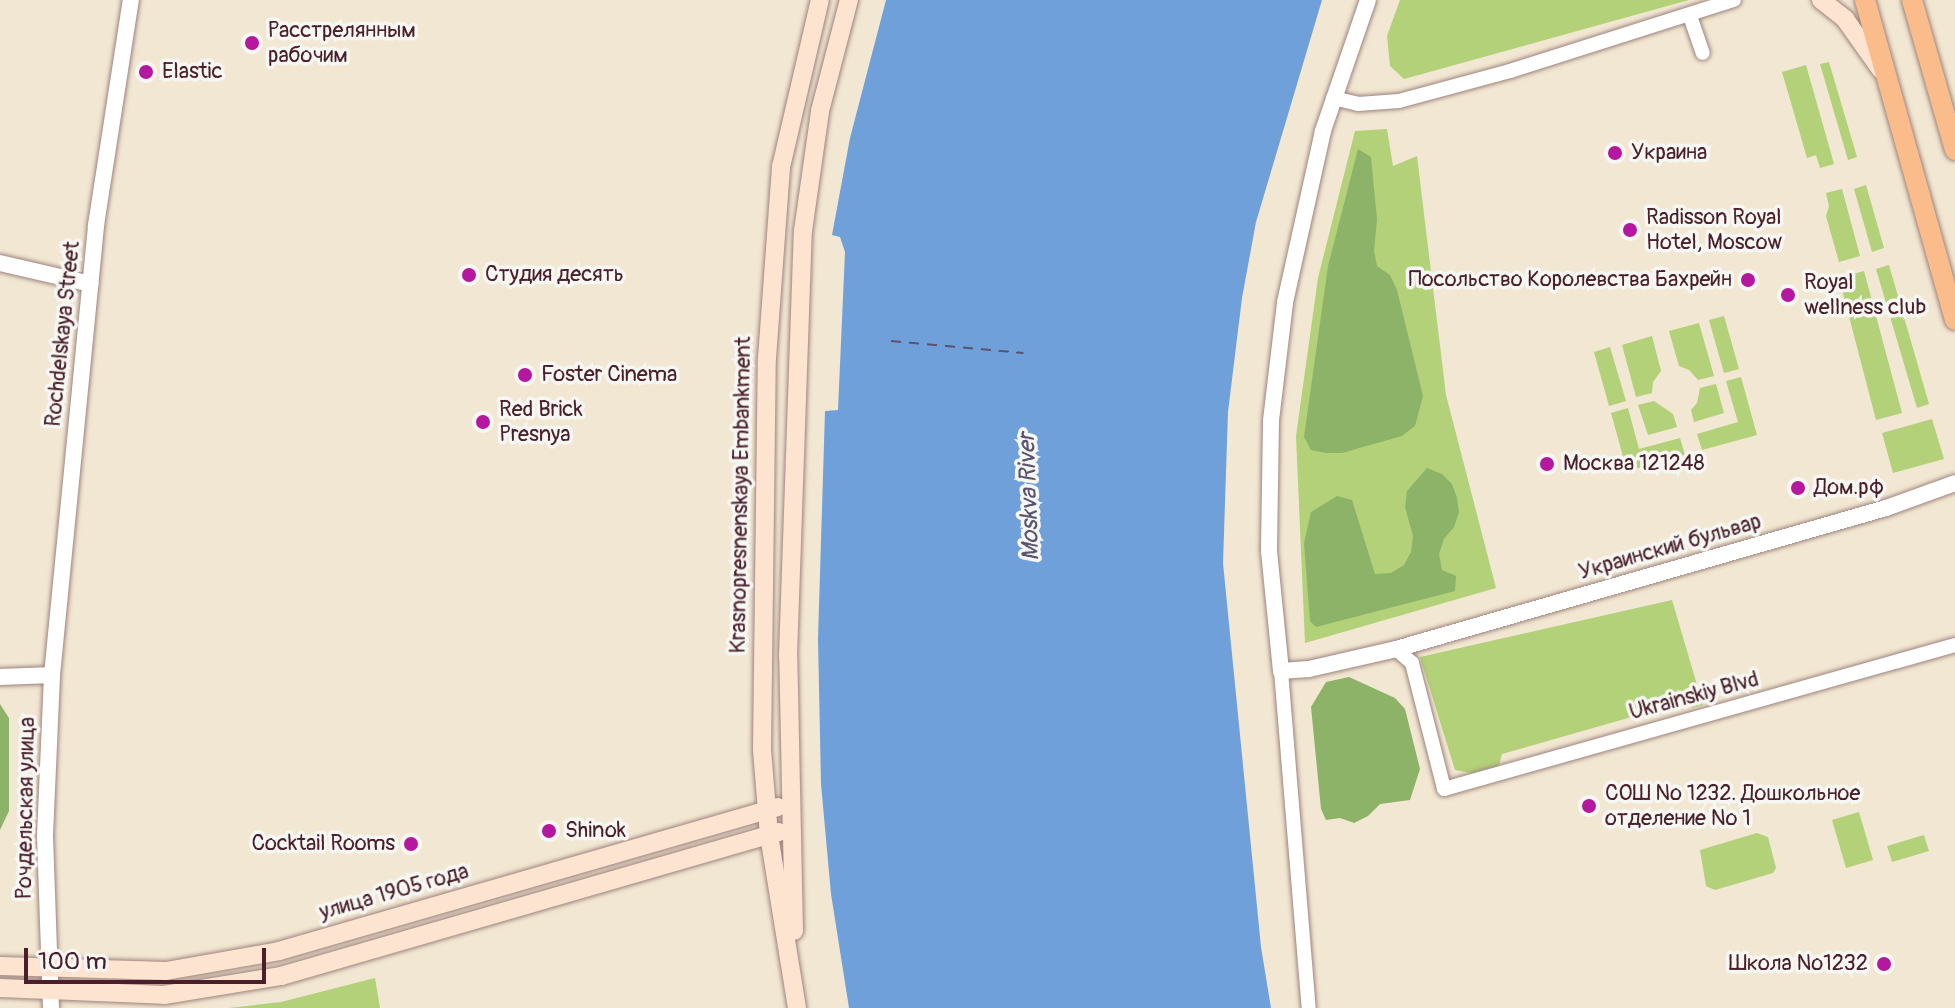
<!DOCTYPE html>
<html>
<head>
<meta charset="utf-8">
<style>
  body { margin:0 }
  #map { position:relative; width:1955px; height:1008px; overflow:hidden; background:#f2e7d2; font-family:Pangolin,sans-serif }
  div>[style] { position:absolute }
  .green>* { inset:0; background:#b2d178 }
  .forest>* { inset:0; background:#8db368 }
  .water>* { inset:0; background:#6fa0d9 }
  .ferry>* { height:2px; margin-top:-1px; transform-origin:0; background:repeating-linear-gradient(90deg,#595371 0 10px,transparent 0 18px) }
  .roads { filter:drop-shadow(0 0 2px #9e837e) drop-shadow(0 0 2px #9e837e) }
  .minor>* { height:14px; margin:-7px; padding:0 7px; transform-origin:7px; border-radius:7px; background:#fff }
  .tertiary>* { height:16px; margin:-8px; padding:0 8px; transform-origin:8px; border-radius:8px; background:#fff }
  .secondary>* { height:18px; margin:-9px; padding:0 9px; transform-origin:9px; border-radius:9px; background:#fde4d0 }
  .primary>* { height:20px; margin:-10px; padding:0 10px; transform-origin:10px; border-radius:10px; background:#f9bc8a }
  .dots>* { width:22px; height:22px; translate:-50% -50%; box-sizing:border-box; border:4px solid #f6f6f2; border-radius:50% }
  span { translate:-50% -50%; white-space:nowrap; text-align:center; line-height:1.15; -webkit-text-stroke:7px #f6f6f2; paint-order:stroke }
  .poi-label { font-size:22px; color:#4a1f2b }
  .left { translate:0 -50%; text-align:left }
  .right { translate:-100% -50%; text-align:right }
  .street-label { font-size:22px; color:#4a1f2b }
  .water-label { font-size:24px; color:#595371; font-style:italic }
  .scale { position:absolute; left:24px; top:948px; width:242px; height:36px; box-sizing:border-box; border:4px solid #4a1f2b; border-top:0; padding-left:10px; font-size:24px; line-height:28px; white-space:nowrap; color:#4a1f2b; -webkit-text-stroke:6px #f6f6f2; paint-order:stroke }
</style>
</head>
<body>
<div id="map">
  <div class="green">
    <div style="clip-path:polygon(1400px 0,1689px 0,1404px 79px,1390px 66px,1387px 36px)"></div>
    <div style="clip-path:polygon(1829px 62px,1857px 157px,1848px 160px,1820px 64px)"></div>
    <div style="clip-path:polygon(1806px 65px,1834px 164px,1820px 168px,1816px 155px,1807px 158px,1782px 72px)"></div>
    <div style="clip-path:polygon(1387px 129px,1393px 166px,1417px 156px,1446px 395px,1496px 588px,1305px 643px,1296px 436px,1318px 278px,1355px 131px)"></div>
    <div style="clip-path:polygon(1866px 185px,1884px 248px,1872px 252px,1854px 189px)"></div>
    <div style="clip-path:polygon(1842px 189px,1860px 256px,1839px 262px,1826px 216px,1829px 206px,1826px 193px)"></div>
    <div style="clip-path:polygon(1889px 265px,1929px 404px,1917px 408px,1876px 269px)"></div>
    <div style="clip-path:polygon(1864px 271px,1902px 413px,1876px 420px,1839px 278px)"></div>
    <div style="clip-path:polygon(1724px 316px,1739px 369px,1724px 373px,1709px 320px)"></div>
    <div style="clip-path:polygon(1699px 323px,1714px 376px,1698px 380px,1689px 370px,1679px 366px,1669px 331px)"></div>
    <div style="clip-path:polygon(1652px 336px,1661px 371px,1653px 382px,1652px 393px,1636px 397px,1622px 345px)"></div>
    <div style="clip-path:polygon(1610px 347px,1626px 401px,1609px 406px,1594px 352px)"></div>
    <div style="clip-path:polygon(1741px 377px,1757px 435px,1702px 450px,1697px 434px,1738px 422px,1726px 381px)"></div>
    <div style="clip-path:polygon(1716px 384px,1724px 413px,1694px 422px,1691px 410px,1697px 403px,1700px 388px)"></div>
    <div style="clip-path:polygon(1654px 401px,1673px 414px,1677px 427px,1648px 435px,1638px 405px)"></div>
    <div style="clip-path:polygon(1628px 408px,1639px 449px,1680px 438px,1685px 455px,1627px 471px,1611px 413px)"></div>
    <div style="clip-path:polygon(1932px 419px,1944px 459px,1893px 473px,1882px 433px)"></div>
    <div style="clip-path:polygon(1672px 600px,1703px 705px,1692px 708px,1684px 702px,1502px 754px,1499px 766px,1472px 773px,1455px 770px,1420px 657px)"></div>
    <div style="clip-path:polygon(1859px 812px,1873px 860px,1846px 868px,1832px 820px)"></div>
    <div style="clip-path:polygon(1757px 833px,1768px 837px,1776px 868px,1773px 873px,1715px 890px,1706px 886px,1700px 850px)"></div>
    <div style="clip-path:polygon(1924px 835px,1929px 851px,1892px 862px,1887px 846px)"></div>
    <div style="clip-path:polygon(375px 978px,380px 1008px,229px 1008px,281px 1002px)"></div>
  </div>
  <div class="forest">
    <div style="clip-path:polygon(1358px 149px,1371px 157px,1377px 219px,1374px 251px,1377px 266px,1390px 275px,1397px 290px,1423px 396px,1415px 426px,1402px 436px,1342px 453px,1326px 453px,1311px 450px,1304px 437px,1328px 266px)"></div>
    <div style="clip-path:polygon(1427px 468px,1442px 474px,1452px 484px,1457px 498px,1459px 512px,1454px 527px,1444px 539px,1439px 554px,1442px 570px,1456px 576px,1455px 591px,1316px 627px,1310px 621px,1304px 543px,1311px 512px,1337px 496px,1352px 500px,1375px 574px,1391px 573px,1404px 565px,1411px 552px,1413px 536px,1405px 507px,1407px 491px)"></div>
    <div style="clip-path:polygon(1349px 677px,1395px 698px,1405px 709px,1420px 769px,1410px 800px,1380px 804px,1368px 816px,1354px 823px,1340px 818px,1326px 820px,1321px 809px,1311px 707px,1326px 682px)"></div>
    <div style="clip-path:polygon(0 704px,9px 718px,9px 811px,0 830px)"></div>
  </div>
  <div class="water">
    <div style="clip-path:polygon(886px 0,1322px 0,1256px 222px,1242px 298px,1228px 412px,1223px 563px,1261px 947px,1271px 1008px,849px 1008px,831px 894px,821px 784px,818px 639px,825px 411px,838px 410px,845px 252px,840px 237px,832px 235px,850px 138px)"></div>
  </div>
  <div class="ferry">
    <div style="left:891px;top:341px;width:133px;rotate:5.2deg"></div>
  </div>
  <div class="roads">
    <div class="minor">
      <div style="left:1690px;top:16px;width:39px;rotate:71deg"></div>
      <div style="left:1333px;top:98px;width:26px;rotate:13deg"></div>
      <div style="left:1358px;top:104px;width:41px;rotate:-4.2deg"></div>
      <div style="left:1399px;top:101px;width:115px;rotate:-15.1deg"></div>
      <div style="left:1510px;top:71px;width:235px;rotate:-17.6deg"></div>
      <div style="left:1396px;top:649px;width:21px;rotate:41deg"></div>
      <div style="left:1412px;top:663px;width:130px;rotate:75.7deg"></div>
      <div style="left:1444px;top:789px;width:531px;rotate:-15.74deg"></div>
      <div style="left:1281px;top:671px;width:338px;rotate:85.3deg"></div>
    </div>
    <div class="tertiary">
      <div style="left:1368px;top:0;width:139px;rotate:109deg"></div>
      <div style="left:1323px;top:131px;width:176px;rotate:102.5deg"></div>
      <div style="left:1285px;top:303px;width:119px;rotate:96.8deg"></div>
      <div style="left:1271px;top:421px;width:130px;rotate:90.9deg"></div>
      <div style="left:1269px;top:551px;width:121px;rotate:84.3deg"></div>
      <div style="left:1281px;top:671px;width:28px;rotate:-4deg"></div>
      <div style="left:1309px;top:669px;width:89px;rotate:-12.9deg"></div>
      <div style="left:1396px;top:649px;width:510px;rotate:-16.05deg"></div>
      <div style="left:1886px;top:508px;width:73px;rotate:-19.9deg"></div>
      <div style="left:0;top:263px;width:93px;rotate:13deg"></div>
      <div style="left:0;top:677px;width:52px;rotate:-2.2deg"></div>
      <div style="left:51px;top:1008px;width:172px;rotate:-92deg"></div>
      <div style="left:45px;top:836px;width:161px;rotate:-87.5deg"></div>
      <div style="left:52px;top:675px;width:452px;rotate:-84.4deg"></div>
      <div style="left:96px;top:225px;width:228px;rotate:-81.2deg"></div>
    </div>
    <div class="secondary">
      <div style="left:1821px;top:0;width:31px;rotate:38deg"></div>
      <div style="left:1845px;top:19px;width:62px;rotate:54.8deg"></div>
      <div style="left:794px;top:931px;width:275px;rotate:-91.2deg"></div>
      <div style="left:788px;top:656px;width:425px;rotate:-88deg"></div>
      <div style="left:803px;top:231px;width:121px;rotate:-81.9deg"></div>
      <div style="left:820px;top:111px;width:115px;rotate:-75.4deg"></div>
      <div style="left:0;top:966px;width:166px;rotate:1.7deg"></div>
      <div style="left:166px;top:971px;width:115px;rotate:-10deg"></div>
      <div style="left:279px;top:951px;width:519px;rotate:-16.1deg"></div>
      <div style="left:0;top:988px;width:164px;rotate:2.4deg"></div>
      <div style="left:164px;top:995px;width:119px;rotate:-9.2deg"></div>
      <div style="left:281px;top:976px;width:518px;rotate:-16.13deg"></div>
      <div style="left:797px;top:1008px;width:175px;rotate:-99.2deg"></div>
      <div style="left:769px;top:835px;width:85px;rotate:-94.7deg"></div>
      <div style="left:762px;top:750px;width:392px;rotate:-89.3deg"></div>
      <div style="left:767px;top:358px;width:192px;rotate:-85.8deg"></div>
      <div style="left:781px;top:167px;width:171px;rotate:-76.9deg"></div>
    </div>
    <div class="primary">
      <div style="left:1865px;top:0;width:332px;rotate:74.3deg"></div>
      <div style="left:1912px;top:0;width:156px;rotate:74deg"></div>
    </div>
  </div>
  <div class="dots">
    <div style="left:252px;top:43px;background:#b5179e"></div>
    <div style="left:146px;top:72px;background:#b5179e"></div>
    <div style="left:1615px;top:153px;background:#b5179e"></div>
    <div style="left:1630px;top:230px;background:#b5179e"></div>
    <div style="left:469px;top:275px;background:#b5179e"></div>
    <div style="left:1748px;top:280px;background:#b5179e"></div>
    <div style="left:1788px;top:295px;background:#b5179e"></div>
    <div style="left:525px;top:375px;background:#b5179e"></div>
    <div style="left:483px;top:422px;background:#b5179e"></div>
    <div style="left:1547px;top:464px;background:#b5179e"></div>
    <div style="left:1798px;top:488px;background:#b5179e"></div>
    <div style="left:1589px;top:806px;background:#b5179e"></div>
    <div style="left:549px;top:831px;background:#b5179e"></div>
    <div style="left:411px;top:844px;background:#b5179e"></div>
    <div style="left:1884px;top:964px;background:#b5179e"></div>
  </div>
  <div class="poi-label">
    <span class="left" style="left:268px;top:43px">Расстрелянным<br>рабочим</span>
    <span class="left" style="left:162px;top:72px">Elastic</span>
    <span class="left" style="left:1631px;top:153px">Украина</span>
    <span class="left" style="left:1646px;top:230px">Radisson Royal<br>Hotel, Moscow</span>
    <span class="left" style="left:485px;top:275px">Студия десять</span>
    <span class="right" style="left:1732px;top:280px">Посольство Королевства Бахрейн</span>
    <span class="left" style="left:1804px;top:295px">Royal<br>wellness club</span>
    <span class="left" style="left:541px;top:375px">Foster Cinema</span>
    <span class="left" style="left:499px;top:422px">Red Brick<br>Presnya</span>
    <span class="left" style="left:1563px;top:464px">Москва 121248</span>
    <span class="left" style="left:1814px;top:488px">Дом.рф</span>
    <span class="left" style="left:1605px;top:806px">СОШ № 1232. Дошкольное<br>отделение № 1</span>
    <span class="left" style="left:565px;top:831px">Shinok</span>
    <span class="right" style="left:395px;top:844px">Cocktail Rooms</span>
    <span class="right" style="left:1868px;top:964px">Школа №1232</span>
  </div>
  <div class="street-label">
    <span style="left:63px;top:334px;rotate:-84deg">Rochdelskaya Street</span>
    <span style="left:741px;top:495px;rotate:-89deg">Krasnopresnenskaya Embankment</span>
    <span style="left:1670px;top:547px;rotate:-16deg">Украинский бульвар</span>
    <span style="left:1694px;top:696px;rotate:-15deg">Ukrainskiy Blvd</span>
    <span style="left:26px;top:808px;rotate:-89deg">Рочдельская улица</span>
    <span style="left:394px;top:892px;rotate:-16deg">улица 1905 года</span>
  </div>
  <div class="water-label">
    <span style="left:1029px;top:497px;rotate:-92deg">Moskva River</span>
  </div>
  <div class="scale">100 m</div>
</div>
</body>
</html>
